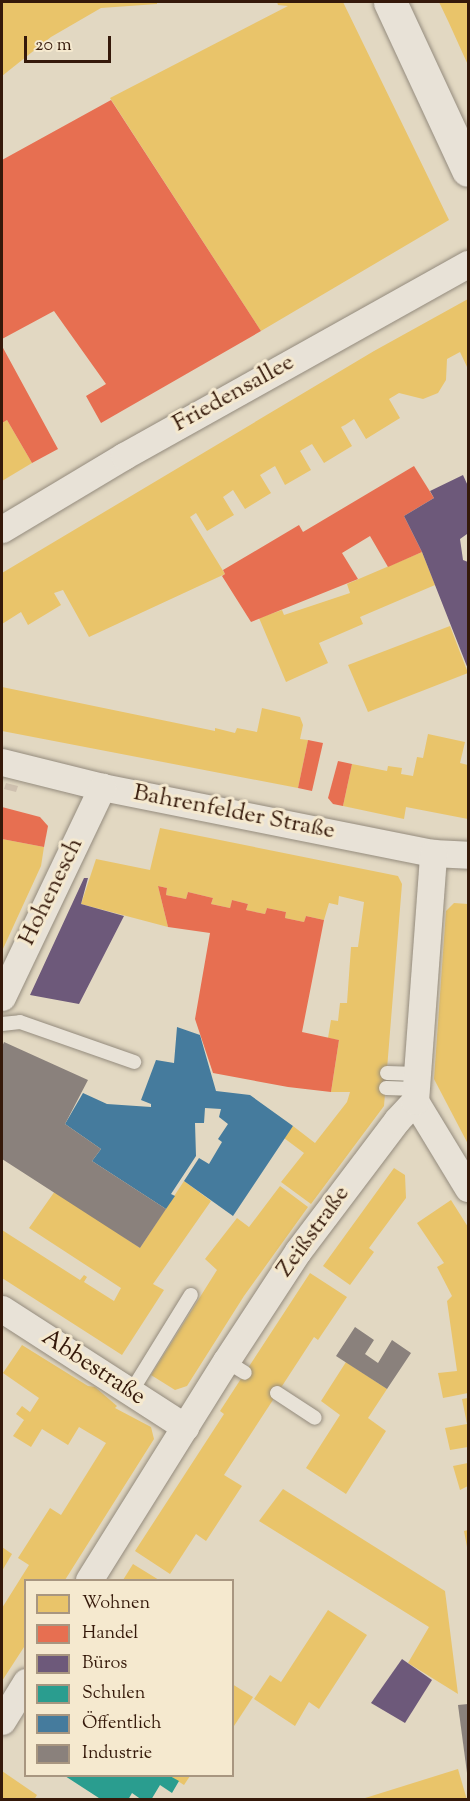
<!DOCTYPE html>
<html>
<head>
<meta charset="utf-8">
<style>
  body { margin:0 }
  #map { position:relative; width:470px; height:1801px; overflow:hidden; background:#e2d8c2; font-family:"Sorts Mill Goudy",serif }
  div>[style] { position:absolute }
  .homes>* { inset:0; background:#e9c46a }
  .shops>* { inset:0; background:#e76f51 }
  .offices>* { inset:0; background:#6d597a }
  .schools>* { inset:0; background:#2a9d8f }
  .public>* { inset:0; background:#457b9d }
  .industry>* { inset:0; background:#8a817c }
  .building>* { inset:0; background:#cec0af }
  .roads { filter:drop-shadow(0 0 2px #948b7d) drop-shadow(0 0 2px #948b7d) }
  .service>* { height:14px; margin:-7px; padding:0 7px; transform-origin:7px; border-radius:7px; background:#e8e2d7 }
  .minor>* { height:27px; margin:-13.5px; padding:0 13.5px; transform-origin:13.5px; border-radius:13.5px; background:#e8e2d7 }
  .secondary>* { height:33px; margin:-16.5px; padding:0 16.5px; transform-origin:16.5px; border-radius:16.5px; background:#e8e2d7 }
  span { translate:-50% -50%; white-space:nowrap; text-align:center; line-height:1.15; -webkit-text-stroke:6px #f5e9cf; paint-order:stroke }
  .street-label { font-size:24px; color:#35190a }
  .frame { position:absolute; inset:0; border:3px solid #35190a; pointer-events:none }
  .legend { position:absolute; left:24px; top:1579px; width:210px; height:198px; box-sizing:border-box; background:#f5e9cf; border:2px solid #a89680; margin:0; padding:8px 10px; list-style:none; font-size:18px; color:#35190a }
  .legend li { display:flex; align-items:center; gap:12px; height:30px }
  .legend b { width:30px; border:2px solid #a89680 }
  .scale { position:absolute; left:24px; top:36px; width:87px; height:27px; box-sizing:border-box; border:3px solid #35190a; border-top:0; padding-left:8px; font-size:18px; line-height:21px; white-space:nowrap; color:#35190a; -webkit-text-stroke:4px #f5e9cf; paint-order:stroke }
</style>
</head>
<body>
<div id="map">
  <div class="homes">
    <div style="clip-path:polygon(2px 2px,157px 2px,157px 4px,101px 8px,51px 37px,2px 76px)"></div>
    <div style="clip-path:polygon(277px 2px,343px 2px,449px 220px,261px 331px,110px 98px,288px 6px,278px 5px)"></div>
    <div style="clip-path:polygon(439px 2px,468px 2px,468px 65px,449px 23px)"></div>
    <div style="clip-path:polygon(468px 299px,468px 369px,460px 352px,447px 359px,446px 380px,438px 393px,423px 399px,399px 393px,389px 399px,400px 418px,366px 439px,354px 419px,345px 425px,341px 427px,352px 446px,324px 463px,312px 444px,305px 448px,300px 451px,311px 470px,285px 485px,275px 466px,260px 475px,271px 493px,245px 509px,233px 490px,223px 497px,234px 515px,207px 531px,196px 513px,190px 517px,225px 574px,89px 637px,63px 590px,54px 593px,61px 605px,28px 625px,21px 612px,2px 624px,2px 573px,374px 351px)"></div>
    <div style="clip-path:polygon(7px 420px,32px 463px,2px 481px,2px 423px)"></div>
    <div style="clip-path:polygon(422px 552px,435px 585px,360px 617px,363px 624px,319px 643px,328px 663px,286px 682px,259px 618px,282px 610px,284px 615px,350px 593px,347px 584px)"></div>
    <div style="clip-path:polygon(450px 626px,468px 673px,368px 712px,348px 665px)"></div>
    <div style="clip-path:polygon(2px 687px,215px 731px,215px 728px,235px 733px,237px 728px,257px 732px,262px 708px,300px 717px,303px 725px,300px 739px,308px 740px,298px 788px,2px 731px)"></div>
    <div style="clip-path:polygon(428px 734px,465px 742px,460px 763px,468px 765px,468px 819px,406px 807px,404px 819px,343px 806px,352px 764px,387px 771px,388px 766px,402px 768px,401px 774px,413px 776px,417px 757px,423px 758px)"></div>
    <div style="clip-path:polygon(160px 828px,398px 876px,402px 884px,384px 1106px,311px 1204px,281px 1182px,304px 1153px,284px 1138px,293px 1126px,315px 1143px,347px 1102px,350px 1092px,331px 1092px,339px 1040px,328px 1038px,331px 1020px,338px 1021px,340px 1003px,347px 1003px,351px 947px,358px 947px,364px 902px,339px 896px,338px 905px,329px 903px,324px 920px,306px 916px,304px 922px,285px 918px,286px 912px,267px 908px,265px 914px,246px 910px,248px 904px,232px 900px,230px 908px,211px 904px,213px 898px,188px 892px,186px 899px,166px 895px,167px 888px,158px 886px,168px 927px,81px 904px,96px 859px,150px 870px)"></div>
    <div style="clip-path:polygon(2px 839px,44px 847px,41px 866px,2px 951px)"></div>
    <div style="clip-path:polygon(454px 903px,468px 904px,468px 1144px,434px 1079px,446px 911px)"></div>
    <div style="clip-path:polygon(394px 1168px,405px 1175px,406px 1198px,369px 1248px,374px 1252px,350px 1285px,323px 1266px)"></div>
    <div style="clip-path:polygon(184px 1181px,211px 1201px,153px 1284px,164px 1290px,122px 1355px,2px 1278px,2px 1230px,80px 1280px,84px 1275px,87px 1277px,84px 1282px,114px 1301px,121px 1288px,29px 1228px,55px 1191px,140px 1248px)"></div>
    <div style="clip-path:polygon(280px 1186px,308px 1207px,244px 1296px,187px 1386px,175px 1390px,151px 1375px,217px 1270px,205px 1259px,237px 1218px,249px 1227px)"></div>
    <div style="clip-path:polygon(451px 1200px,468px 1227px,468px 1393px,443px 1398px,438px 1373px,457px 1371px,447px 1301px,452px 1296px,437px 1267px,444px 1263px,417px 1223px)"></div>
    <div style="clip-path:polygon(310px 1273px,347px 1297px,318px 1340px,314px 1337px,224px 1475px,242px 1486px,206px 1541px,196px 1534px,170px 1574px,135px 1551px,224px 1414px,220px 1411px)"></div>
    <div style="clip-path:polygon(22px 1345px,88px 1386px,95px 1387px,117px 1406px,115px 1408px,151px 1427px,154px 1439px,65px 1580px,26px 1580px,26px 1644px,2px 1681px,2px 1608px,29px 1565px,18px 1558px,50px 1508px,61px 1515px,106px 1443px,79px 1427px,68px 1445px,42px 1429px,31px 1447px,13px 1436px,24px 1420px,16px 1414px,22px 1406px,30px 1412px,39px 1398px,3px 1373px)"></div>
    <div style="clip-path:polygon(346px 1362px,387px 1389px,368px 1418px,386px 1431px,346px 1494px,306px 1468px,340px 1415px,321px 1401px)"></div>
    <div style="clip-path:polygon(468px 1398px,468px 1447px,450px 1450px,445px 1428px,467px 1424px,462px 1399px)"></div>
    <div style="clip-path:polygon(468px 1463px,468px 1486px,460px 1490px,453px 1466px)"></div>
    <div style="clip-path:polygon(283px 1489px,445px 1591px,458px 1694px,408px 1663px,429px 1627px,259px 1521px)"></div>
    <div style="clip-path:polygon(468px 1530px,468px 1547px,467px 1547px,464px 1531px)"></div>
    <div style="clip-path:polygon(2px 1547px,12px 1554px,2px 1571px)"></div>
    <div style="clip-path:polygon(133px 1564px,159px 1580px,123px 1580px)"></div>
    <div style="clip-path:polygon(328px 1610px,367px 1635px,319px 1709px,309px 1702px,295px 1726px,254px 1699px,270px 1675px,281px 1682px)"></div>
    <div style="clip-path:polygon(232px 1684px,253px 1697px,232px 1729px)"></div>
    <div style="clip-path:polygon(458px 1769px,467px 1800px,363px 1800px,362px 1799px)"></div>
    <div style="clip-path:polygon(2px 1771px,37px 1795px,34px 1800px,2px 1800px)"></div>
    <div style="clip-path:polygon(170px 1776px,190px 1776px,184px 1785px)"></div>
  </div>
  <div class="shops">
    <div style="clip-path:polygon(111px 100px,261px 331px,101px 423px,86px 396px,106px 384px,54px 311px,2px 339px,2px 160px)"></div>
    <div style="clip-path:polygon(2px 346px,58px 449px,32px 463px,7px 420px,2px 423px)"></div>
    <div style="clip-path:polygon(414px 466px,434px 498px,404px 516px,422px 552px,388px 567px,370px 536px,342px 553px,358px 579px,251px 622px,222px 576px,225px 574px,223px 570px,299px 525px,303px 532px)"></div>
    <div style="clip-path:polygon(308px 740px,323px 743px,312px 791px,298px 788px)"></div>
    <div style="clip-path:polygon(338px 761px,352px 764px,343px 806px,333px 804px,328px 798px)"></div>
    <div style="clip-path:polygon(2px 807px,40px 817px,48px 826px,44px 847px,2px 839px)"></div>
    <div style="clip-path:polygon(158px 886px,167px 888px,166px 895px,186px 899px,188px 892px,213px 898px,211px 904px,230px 908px,232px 900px,248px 904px,246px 910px,265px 914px,267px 908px,286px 912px,285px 918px,304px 922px,306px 916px,324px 920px,302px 1032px,339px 1040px,331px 1092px,288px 1087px,213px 1073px,195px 1019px,210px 933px,168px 927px)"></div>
  </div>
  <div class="offices">
    <div style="clip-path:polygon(463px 475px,468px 486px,468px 527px,467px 534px,460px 539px,463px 560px,468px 562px,468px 669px,422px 552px,404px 516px,434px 498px,430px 491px)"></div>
    <div style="clip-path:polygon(84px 878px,88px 878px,81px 904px,124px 916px,79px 1004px,30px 995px)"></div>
    <div style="clip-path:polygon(402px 1659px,432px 1680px,405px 1723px,371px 1703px)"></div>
  </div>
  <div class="schools">
    <div style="clip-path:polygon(65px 1776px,170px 1776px,179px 1781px,172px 1793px,160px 1785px,151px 1800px,142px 1800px,132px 1793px,128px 1800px,102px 1800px)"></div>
  </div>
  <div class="public">
    <div style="clip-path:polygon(177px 1027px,200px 1035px,216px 1091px,250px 1095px,293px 1126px,233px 1216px,184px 1181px,199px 1158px,209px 1164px,222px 1142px,218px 1139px,228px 1124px,219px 1117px,221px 1109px,205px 1108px,204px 1123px,195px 1123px,196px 1156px,171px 1194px,175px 1196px,166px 1209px,92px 1161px,101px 1149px,65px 1124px,83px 1093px,107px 1104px,151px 1107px,151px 1104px,141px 1100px,156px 1060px,174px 1063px)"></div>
  </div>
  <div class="industry">
    <div style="clip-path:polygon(4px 1042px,88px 1080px,65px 1124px,101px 1149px,92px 1161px,166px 1209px,140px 1248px,2px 1159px,2px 1047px)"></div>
    <div style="clip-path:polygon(355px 1327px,374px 1340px,365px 1354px,378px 1363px,392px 1340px,411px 1353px,387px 1389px,336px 1356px)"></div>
    <div style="clip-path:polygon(468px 1704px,468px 1773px,467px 1773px,458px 1705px)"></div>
  </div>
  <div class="building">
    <div style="clip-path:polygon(6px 783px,18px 786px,16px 792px,4px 789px)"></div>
  </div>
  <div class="roads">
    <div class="service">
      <div style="left:2px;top:1024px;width:18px;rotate:-6deg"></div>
      <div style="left:20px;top:1022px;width:121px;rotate:19.3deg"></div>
      <div style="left:387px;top:1073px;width:30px;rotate:2deg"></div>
      <div style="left:386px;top:1088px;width:30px;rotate:2deg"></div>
      <div style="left:226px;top:1361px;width:22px;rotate:32deg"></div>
      <div style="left:131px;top:1392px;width:114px;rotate:-58.3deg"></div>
      <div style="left:277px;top:1393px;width:45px;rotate:33.3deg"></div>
    </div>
    <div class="minor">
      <div style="left:2px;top:529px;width:142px;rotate:-30.9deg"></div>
      <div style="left:124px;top:456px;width:394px;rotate:-29.2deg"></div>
      <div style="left:2px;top:762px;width:103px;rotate:14deg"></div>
      <div style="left:102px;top:787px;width:338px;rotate:11.3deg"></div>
      <div style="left:433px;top:853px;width:35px;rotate:3deg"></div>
      <div style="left:2px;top:997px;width:233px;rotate:-64.5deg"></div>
      <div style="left:415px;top:1101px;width:102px;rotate:58.7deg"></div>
      <div style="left:2px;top:1309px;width:218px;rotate:32.8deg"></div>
      <div style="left:89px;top:1580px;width:258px;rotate:-58deg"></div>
      <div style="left:226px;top:1361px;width:131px;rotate:-56.8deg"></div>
      <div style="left:298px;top:1251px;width:164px;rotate:-52.9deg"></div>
      <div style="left:397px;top:1120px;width:26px;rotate:-47deg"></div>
      <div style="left:415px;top:1101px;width:249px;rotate:-85.8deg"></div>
      <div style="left:2px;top:1721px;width:46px;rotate:-58.4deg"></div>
    </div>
    <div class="secondary">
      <div style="left:390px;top:2px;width:185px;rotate:65.1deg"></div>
    </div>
  </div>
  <div class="street-label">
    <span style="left:234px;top:394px;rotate:-29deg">Friedensallee</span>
    <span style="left:234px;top:813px;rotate:11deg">Bahrenfelder Straße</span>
    <span style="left:52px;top:892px;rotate:-64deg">Hohenesch</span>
    <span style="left:314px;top:1232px;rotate:-54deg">Zeißstraße</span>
    <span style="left:93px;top:1368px;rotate:33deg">Abbestraße</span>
  </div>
  <div class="frame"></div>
  <ul class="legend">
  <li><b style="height:16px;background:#e9c46a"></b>Wohnen</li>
  <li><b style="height:16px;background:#e76f51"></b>Handel</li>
  <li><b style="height:16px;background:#6d597a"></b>Büros</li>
  <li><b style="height:16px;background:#2a9d8f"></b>Schulen</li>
  <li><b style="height:16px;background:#457b9d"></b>Öffentlich</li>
  <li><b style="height:16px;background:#8a817c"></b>Industrie</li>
  </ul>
  <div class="scale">20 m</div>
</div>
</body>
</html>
